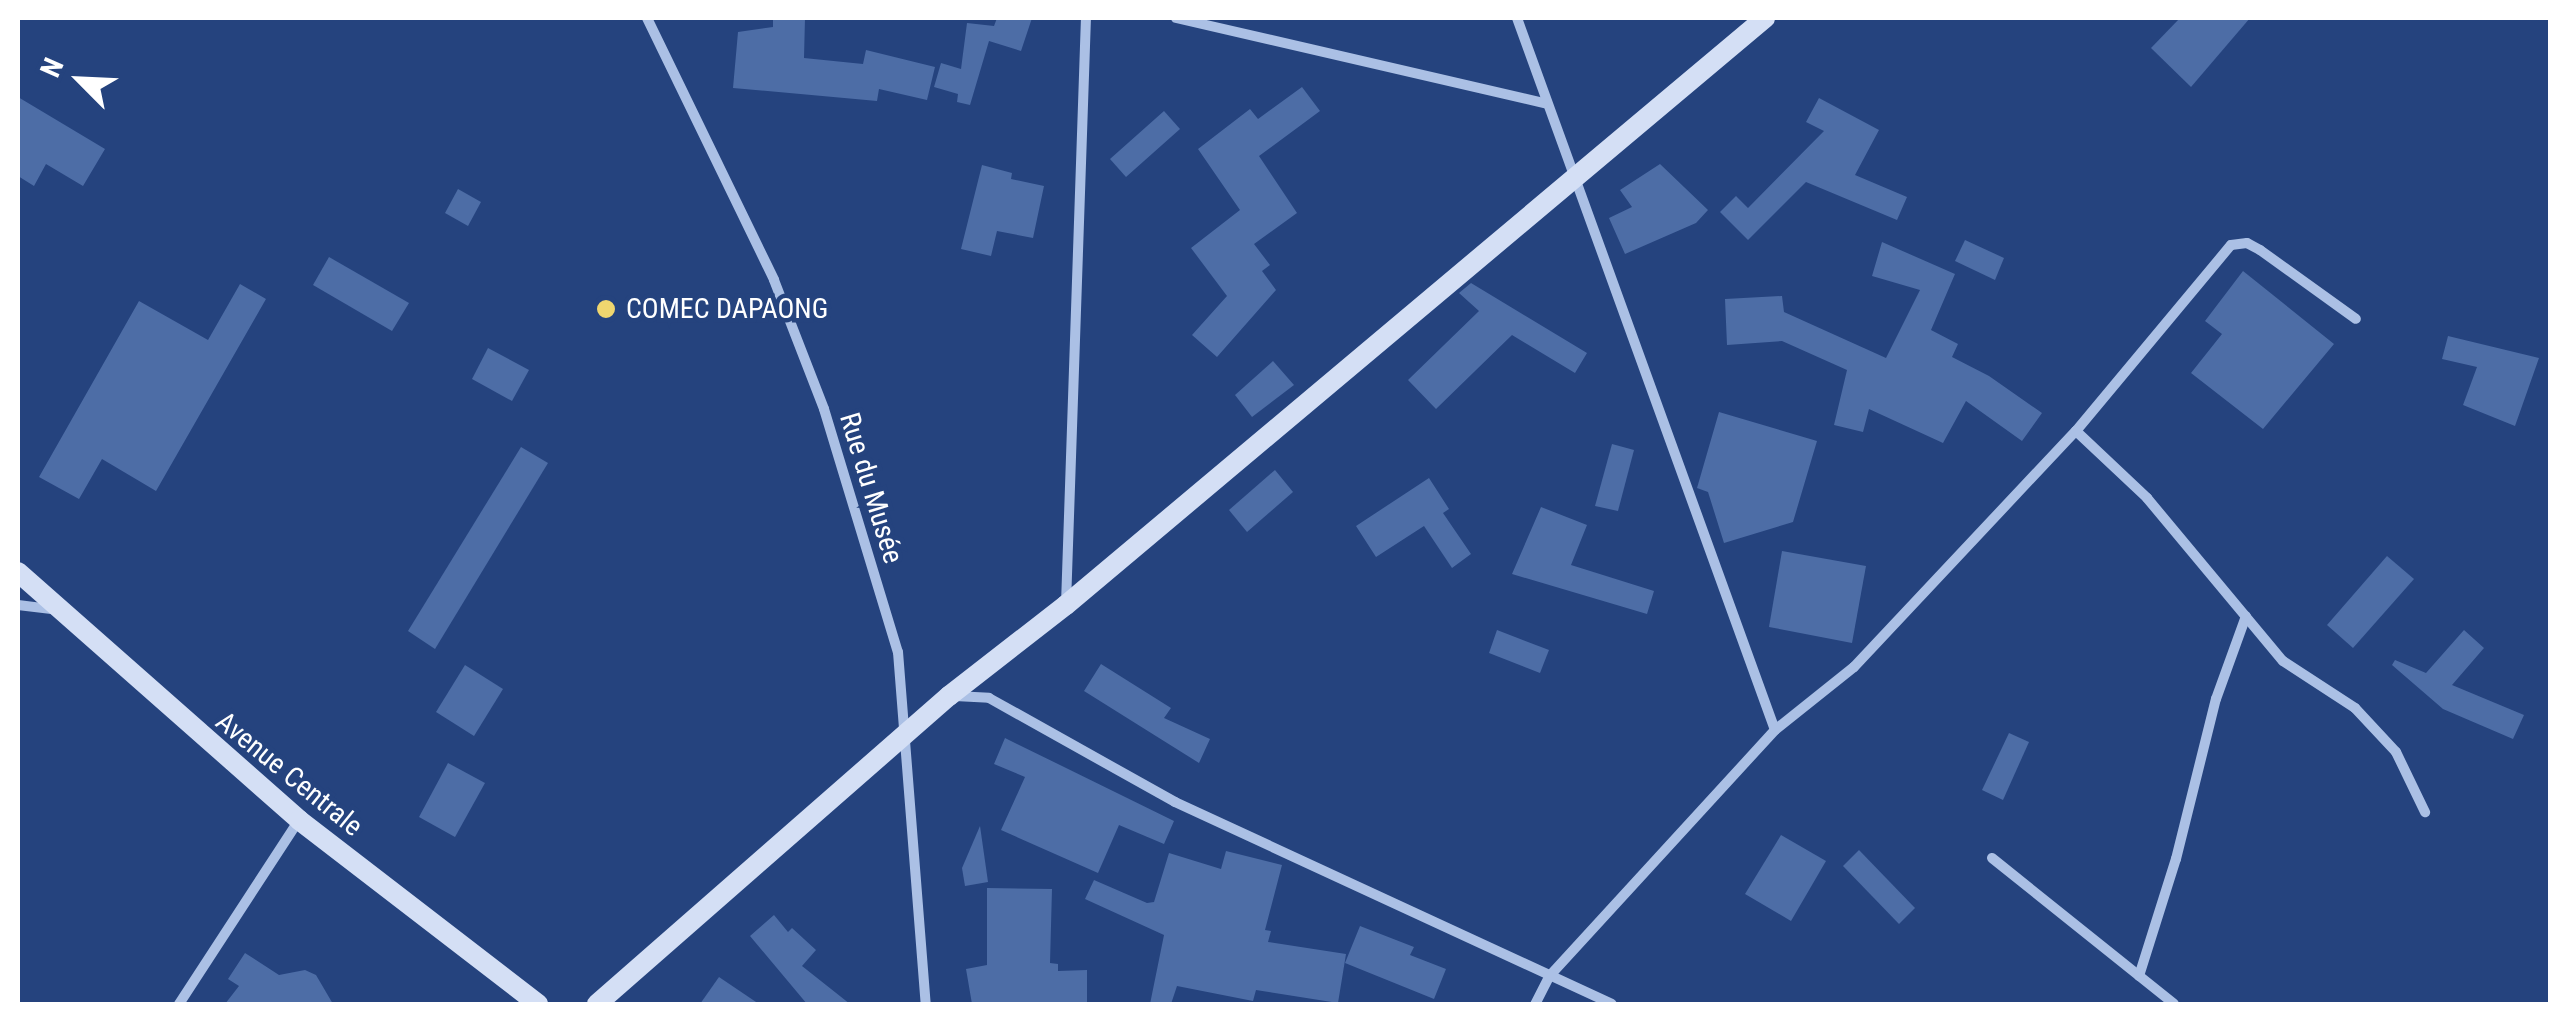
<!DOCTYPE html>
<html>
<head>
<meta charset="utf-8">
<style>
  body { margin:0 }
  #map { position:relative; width:2568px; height:1022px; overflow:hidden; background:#25437e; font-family:"Roboto Condensed",sans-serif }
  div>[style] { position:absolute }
  .building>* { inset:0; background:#4d6da6 }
  .street>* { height:10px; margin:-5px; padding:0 5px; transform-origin:5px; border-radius:5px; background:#abc0e5 }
  .secondary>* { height:20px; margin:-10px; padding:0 10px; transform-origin:10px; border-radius:10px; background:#d4dff5 }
  .dots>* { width:28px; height:28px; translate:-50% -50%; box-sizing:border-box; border:5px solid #25437e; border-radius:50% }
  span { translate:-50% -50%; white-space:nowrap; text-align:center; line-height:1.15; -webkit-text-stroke:9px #25437e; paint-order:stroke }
  .poi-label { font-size:28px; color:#fff }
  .left { translate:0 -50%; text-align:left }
  .street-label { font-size:28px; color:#fff }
  .frame { position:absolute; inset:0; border:20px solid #fff; pointer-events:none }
  .north { position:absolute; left:30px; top:30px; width:100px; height:100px; -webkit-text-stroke:8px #25437e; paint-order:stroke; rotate:294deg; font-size:28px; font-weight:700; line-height:40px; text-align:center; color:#fff }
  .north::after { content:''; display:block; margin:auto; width:35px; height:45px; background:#fff; clip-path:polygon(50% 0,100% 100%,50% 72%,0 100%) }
</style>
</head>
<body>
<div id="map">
  <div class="building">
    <div style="clip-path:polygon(773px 18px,805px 18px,804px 58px,863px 64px,866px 50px,935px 67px,927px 100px,879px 89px,877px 101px,733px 88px,738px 32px,773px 27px)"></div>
    <div style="clip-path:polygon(997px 18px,1032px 18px,1021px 51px,989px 41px,970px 105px,957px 102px,958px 94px,934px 87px,941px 63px,961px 69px,967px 23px,994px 26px)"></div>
    <div style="clip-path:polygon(2180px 18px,2250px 18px,2191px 87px,2151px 48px)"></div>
    <div style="clip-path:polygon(1302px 87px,1320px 111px,1259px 156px,1297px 213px,1254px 244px,1270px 265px,1262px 271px,1276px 290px,1217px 357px,1192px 335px,1227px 296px,1191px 248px,1240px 210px,1198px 149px,1250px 109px,1258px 119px)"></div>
    <div style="clip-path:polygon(18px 97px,105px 149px,83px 186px,46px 164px,34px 186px,18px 176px)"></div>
    <div style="clip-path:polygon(1819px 98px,1879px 130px,1855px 175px,1907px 197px,1897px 220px,1806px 182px,1748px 240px,1720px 212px,1736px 196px,1748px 208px,1824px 131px,1806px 122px)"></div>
    <div style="clip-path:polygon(1164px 111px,1180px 129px,1126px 177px,1110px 159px)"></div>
    <div style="clip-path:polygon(1660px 164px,1708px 210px,1696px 223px,1625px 254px,1609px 218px,1632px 207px,1620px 190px)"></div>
    <div style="clip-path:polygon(982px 165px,1012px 173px,1011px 179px,1044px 186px,1033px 238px,997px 231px,991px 256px,961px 249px)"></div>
    <div style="clip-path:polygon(458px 189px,481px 202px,468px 226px,445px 213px)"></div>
    <div style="clip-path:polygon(1965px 240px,2004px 258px,1995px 280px,1955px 261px)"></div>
    <div style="clip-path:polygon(1882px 242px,1955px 274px,1931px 330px,1958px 344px,1952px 357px,1989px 376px,2042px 413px,2022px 441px,1966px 401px,1943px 443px,1869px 409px,1863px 432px,1834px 425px,1847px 370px,1782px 341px,1727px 345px,1725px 299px,1782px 296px,1784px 312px,1886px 358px,1920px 290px,1872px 276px)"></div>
    <div style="clip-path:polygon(329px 257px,409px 303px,392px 331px,313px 285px)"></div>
    <div style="clip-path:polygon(2243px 271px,2334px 344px,2263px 429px,2191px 373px,2222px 334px,2205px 321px)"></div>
    <div style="clip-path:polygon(1471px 283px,1587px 353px,1575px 373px,1512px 335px,1436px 409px,1408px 380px,1479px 311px,1459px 293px)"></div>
    <div style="clip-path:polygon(240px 284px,266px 299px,156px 491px,102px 459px,79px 499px,39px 477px,139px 301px,208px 340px)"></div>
    <div style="clip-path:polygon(2448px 336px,2539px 358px,2515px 426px,2463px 405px,2477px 367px,2442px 359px)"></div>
    <div style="clip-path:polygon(488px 348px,529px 370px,512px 401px,472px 379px)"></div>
    <div style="clip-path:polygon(1273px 361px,1294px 385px,1252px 417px,1235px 395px)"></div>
    <div style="clip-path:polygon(1719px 412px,1817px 441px,1793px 522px,1724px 543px,1708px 492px,1697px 488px)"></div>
    <div style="clip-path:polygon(1612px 444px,1634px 450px,1618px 511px,1595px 506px)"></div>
    <div style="clip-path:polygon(521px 447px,548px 463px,435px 649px,408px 631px)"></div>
    <div style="clip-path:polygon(1275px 470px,1293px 492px,1247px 532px,1229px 510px)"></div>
    <div style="clip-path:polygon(1429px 478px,1449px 509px,1443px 513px,1471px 554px,1452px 568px,1424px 526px,1376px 557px,1356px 526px)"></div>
    <div style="clip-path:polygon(1541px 507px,1587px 525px,1571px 565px,1654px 591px,1647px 614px,1512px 574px)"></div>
    <div style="clip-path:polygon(1782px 551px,1866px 566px,1852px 643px,1769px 627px)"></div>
    <div style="clip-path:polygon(2387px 556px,2414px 579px,2353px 648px,2327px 625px)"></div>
    <div style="clip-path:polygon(1497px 630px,1549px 650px,1540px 673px,1489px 653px)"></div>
    <div style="clip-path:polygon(2464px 630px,2484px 648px,2452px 685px,2524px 715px,2513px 739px,2443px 709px,2392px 665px,2395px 660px,2426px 673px)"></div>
    <div style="clip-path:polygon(1101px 664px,1171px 708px,1164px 718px,1210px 739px,1199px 763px,1084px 691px)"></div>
    <div style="clip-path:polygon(465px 665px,503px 689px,474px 736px,436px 712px)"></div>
    <div style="clip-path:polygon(2009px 733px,2029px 742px,2003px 800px,1982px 790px)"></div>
    <div style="clip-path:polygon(1005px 738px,1174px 821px,1164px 844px,1119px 825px,1098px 873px,1001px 830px,1025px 777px,994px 764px)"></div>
    <div style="clip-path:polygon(448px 763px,485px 783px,455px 837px,419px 817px)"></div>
    <div style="clip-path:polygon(980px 826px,988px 882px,965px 886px,962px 868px)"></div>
    <div style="clip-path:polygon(1781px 835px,1826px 861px,1791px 921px,1745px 894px)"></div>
    <div style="clip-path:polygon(1859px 850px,1915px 908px,1899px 924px,1843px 866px)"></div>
    <div style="clip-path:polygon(1226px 851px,1282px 865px,1265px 930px,1271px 931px,1268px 942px,1346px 954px,1338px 1003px,1256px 990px,1253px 1001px,1177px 986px,1171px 1004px,1150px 1004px,1164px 935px,1085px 899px,1094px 880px,1147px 903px,1154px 902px,1169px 853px,1221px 869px)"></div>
    <div style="clip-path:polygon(987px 888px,1052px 889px,1050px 963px,1058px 964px,1058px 971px,1087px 970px,1087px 1004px,972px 1004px,966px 969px,987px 965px)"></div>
    <div style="clip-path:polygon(774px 915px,788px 932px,792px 928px,816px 950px,802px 966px,850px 1004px,807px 1004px,750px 936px)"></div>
    <div style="clip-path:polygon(1360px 926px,1414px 947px,1410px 955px,1446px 969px,1434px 999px,1345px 963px)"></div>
    <div style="clip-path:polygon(245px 953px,279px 975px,305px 970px,316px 975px,333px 1004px,225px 1004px,239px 986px,228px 979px)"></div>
    <div style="clip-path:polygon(719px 977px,759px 1004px,700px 1004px)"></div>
  </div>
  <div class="street">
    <div style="left:647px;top:18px;width:291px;rotate:64.1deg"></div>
    <div style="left:774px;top:280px;width:138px;rotate:68.8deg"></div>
    <div style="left:824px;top:409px;width:254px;rotate:73.1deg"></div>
    <div style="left:898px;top:652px;width:353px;rotate:85.5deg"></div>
    <div style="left:1176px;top:18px;width:379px;rotate:13deg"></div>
    <div style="left:1517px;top:18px;width:757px;rotate:70.08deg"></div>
    <div style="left:1775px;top:730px;width:335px;rotate:132.5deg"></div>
    <div style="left:1549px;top:977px;width:30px;rotate:117deg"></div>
    <div style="left:2076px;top:431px;width:98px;rotate:43.3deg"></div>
    <div style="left:2147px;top:498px;width:212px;rotate:50.2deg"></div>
    <div style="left:2283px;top:661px;width:86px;rotate:33.1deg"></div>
    <div style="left:2355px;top:708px;width:60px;rotate:47deg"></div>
    <div style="left:2396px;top:752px;width:67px;rotate:64.2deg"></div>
    <div style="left:1066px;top:604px;width:586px;rotate:-88.05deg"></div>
    <div style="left:18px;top:605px;width:38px;rotate:7deg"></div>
    <div style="left:955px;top:696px;width:34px;rotate:3deg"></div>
    <div style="left:989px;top:698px;width:213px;rotate:29.2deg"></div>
    <div style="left:1175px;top:802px;width:481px;rotate:24.8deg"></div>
    <div style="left:1775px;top:730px;width:101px;rotate:-38.6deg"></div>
    <div style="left:1854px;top:667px;width:324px;rotate:-46.8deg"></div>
    <div style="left:2076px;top:431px;width:242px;rotate:-50.2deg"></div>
    <div style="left:2231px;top:245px;width:16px;rotate:-7deg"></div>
    <div style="left:2247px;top:243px;width:15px;rotate:28deg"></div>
    <div style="left:2260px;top:250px;width:118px;rotate:35.7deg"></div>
    <div style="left:1992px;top:858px;width:233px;rotate:38.7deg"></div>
    <div style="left:2139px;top:976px;width:123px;rotate:-72.5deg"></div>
    <div style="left:2176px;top:859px;width:165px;rotate:-76deg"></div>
    <div style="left:2216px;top:699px;width:88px;rotate:-70.1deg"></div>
    <div style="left:179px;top:1004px;width:220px;rotate:-56.9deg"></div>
  </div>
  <div class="secondary">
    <div style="left:18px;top:572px;width:375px;rotate:41.4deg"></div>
    <div style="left:299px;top:820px;width:302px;rotate:37.6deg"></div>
    <div style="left:597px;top:1004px;width:468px;rotate:-41.2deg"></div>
    <div style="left:949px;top:696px;width:148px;rotate:-37.9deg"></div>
    <div style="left:1066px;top:605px;width:913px;rotate:-40.02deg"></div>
  </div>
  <div class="dots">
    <div style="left:606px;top:309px;background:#efd66f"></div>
  </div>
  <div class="poi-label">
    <span class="left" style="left:626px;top:309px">COMEC DAPAONG</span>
  </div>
  <div class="street-label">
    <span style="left:871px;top:488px;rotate:73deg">Rue du Musée</span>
    <span style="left:289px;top:774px;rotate:39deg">Avenue Centrale</span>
  </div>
  <div class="frame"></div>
  <div class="north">N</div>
</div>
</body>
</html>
